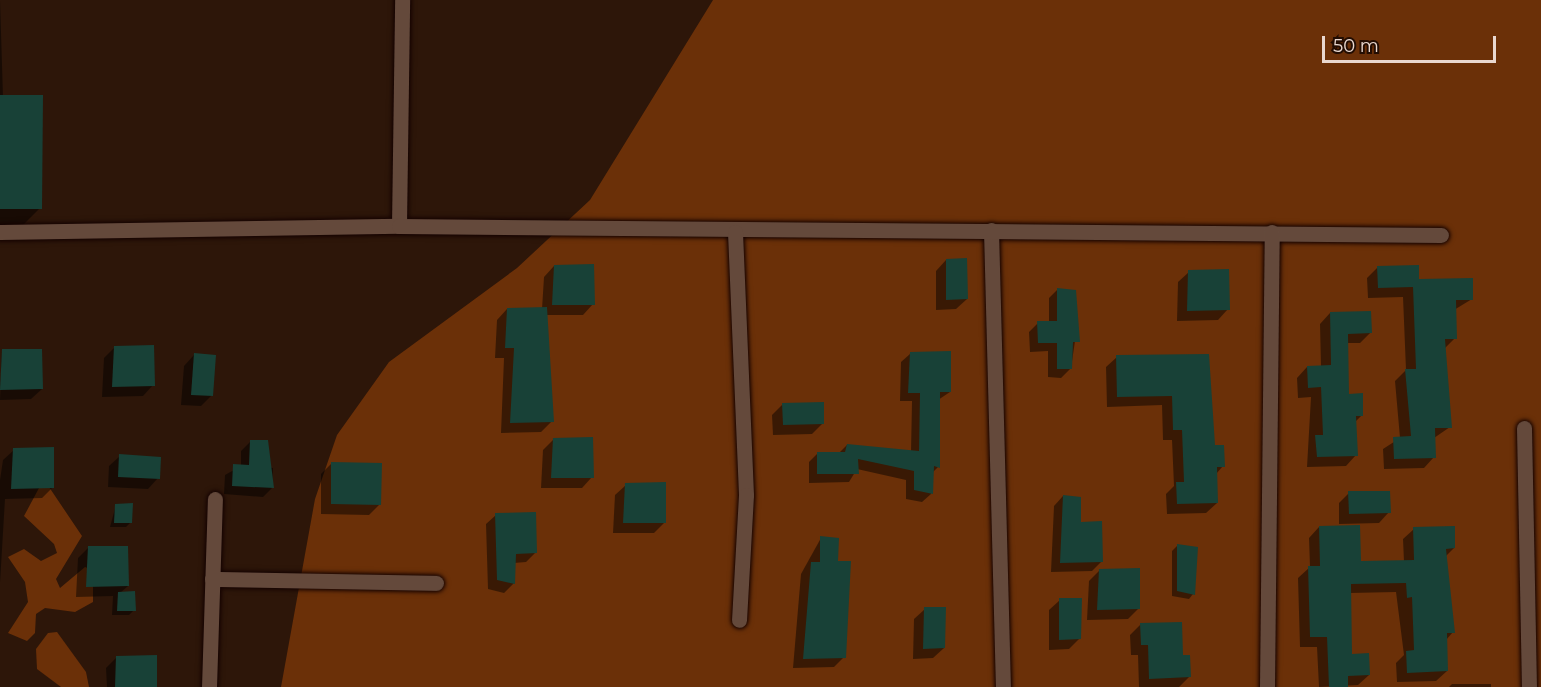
<!DOCTYPE html>
<html>
<head>
<meta charset="utf-8">
<style>
  body { margin:0 }
  #map { position:relative; width:1541px; height:687px; overflow:hidden; background:#2d1609; font-family:Montserrat,sans-serif }
  div>[style] { position:absolute }
  .green>* { inset:0; background:#6b3008 }
  .shadow>* { inset:0; background:#0007 }
  .building>* { inset:0; background:#184137 }
  .roads { filter:drop-shadow(0 0 2px #140200) drop-shadow(0 0 2px #140200) }
  .street>* { height:15px; margin:-7.5px; padding:0 7.5px; transform-origin:7.5px; border-radius:7.5px; background:#64493b }
  span { translate:-50% -50%; white-space:nowrap; text-align:center; line-height:1.15; -webkit-text-stroke:5px #230d02; paint-order:stroke }
  .scale { position:absolute; left:1322px; top:36px; width:174px; height:27px; box-sizing:border-box; border:3px solid #e9d8d0; border-top:0; padding-left:8px; font-size:18px; line-height:21px; white-space:nowrap; color:#e9d8d0; -webkit-text-stroke:4px #230d02; paint-order:stroke }
</style>
</head>
<body>
<div id="map">
  <div class="green">
    <div style="clip-path:polygon(713px 0,1541px 0,1541px 687px,281px 687px,315px 499px,337px 435px,389px 362px,517px 268px,590px 200px)"></div>
    <div style="clip-path:polygon(49px 487px,82px 536px,56px 579px,60px 588px,85px 567px,93px 570px,93px 602px,75px 612px,45px 608px,36px 614px,35px 633px,27px 641px,8px 633px,28px 602px,25px 582px,8px 557px,24px 549px,41px 561px,57px 553px,54px 544px,24px 516px,39px 488px)"></div>
    <div style="clip-path:polygon(57px 632px,86px 672px,89px 687px,61px 687px,37px 669px,36px 649px,48px 633px)"></div>
  </div>
  <div class="shadow">
    <div style="clip-path:polygon(0 0,3px 97px,40px 208px,20px 228px,0 228px)"></div>
    <div style="clip-path:polygon(946px 260px,967px 299px,956px 309px,936px 310px,936px 271px)"></div>
    <div style="clip-path:polygon(554px 266px,593px 304px,583px 315px,546px 315px,552px 421px,541px 432px,501px 433px,504px 358px,495px 358px,497px 320px,507px 309px,542px 309px,544px 277px)"></div>
    <div style="clip-path:polygon(1378px 267px,1472px 299px,1454px 310px,1455px 338px,1444px 349px,1450px 427px,1434px 438px,1434px 457px,1424px 468px,1384px 469px,1383px 449px,1400px 438px,1395px 381px,1406px 370px,1403px 297px,1368px 298px,1367px 278px)"></div>
    <div style="clip-path:polygon(1189px 272px,1228px 309px,1218px 320px,1177px 321px,1178px 282px)"></div>
    <div style="clip-path:polygon(1058px 289px,1078px 321px,1071px 368px,1061px 378px,1048px 377px,1048px 351px,1030px 352px,1029px 332px,1038px 323px,1049px 322px,1049px 298px)"></div>
    <div style="clip-path:polygon(1330px 313px,1371px 332px,1360px 343px,1347px 343px,1347px 395px,1362px 415px,1355px 422px,1356px 455px,1346px 466px,1307px 467px,1311px 397px,1298px 398px,1297px 378px,1307px 367px,1321px 367px,1320px 324px)"></div>
    <div style="clip-path:polygon(114px 348px,153px 385px,143px 396px,102px 397px,104px 358px)"></div>
    <div style="clip-path:polygon(2px 351px,42px 389px,31px 399px,0 400px)"></div>
    <div style="clip-path:polygon(910px 354px,950px 392px,938px 400px,938px 467px,932px 473px,931px 494px,922px 502px,906px 499px,906px 480px,857px 469px,849px 482px,809px 483px,809px 462px,817px 454px,839px 453px,847px 445px,911px 452px,912px 401px,900px 401px,901px 362px)"></div>
    <div style="clip-path:polygon(194px 355px,212px 395px,201px 406px,181px 405px,184px 366px)"></div>
    <div style="clip-path:polygon(1208px 355px,1214px 447px,1223px 466px,1216px 474px,1217px 503px,1206px 513px,1167px 514px,1166px 494px,1174px 486px,1172px 440px,1163px 440px,1162px 405px,1107px 407px,1106px 367px,1117px 357px)"></div>
    <div style="clip-path:polygon(783px 404px,823px 423px,812px 434px,773px 435px,772px 415px)"></div>
    <div style="clip-path:polygon(553px 440px,592px 477px,582px 488px,541px 488px,543px 450px)"></div>
    <div style="clip-path:polygon(250px 442px,266px 467px,273px 468px,272px 488px,263px 497px,224px 494px,225px 475px,241px 466px,241px 451px)"></div>
    <div style="clip-path:polygon(14px 450px,53px 487px,42px 498px,5px 499px,0 583px,0 480px,3px 460px)"></div>
    <div style="clip-path:polygon(120px 456px,158px 478px,148px 489px,108px 487px,109px 466px)"></div>
    <div style="clip-path:polygon(332px 463px,380px 504px,369px 515px,321px 514px,321px 474px)"></div>
    <div style="clip-path:polygon(626px 485px,665px 522px,654px 533px,613px 533px,615px 495px)"></div>
    <div style="clip-path:polygon(1349px 493px,1389px 512px,1379px 523px,1339px 524px,1339px 503px)"></div>
    <div style="clip-path:polygon(1063px 496px,1102px 561px,1092px 571px,1051px 572px,1054px 506px)"></div>
    <div style="clip-path:polygon(116px 505px,131px 522px,126px 527px,110px 527px)"></div>
    <div style="clip-path:polygon(496px 515px,535px 553px,526px 562px,514px 563px,514px 583px,504px 593px,488px 589px,486px 524px)"></div>
    <div style="clip-path:polygon(1319px 527px,1359px 563px,1404px 562px,1403px 539px,1414px 529px,1454px 548px,1446px 556px,1453px 632px,1446px 640px,1447px 671px,1436px 681px,1397px 682px,1396px 663px,1404px 655px,1396px 592px,1350px 593px,1350px 655px,1369px 675px,1358px 685px,1319px 687px,1317px 647px,1300px 647px,1298px 578px,1310px 567px,1309px 538px)"></div>
    <div style="clip-path:polygon(821px 538px,844px 657px,834px 667px,793px 668px,801px 574px)"></div>
    <div style="clip-path:polygon(1177px 546px,1193px 594px,1189px 599px,1172px 596px,1172px 551px)"></div>
    <div style="clip-path:polygon(88px 548px,128px 586px,120px 593px,134px 610px,129px 615px,112px 615px,113px 596px,76px 597px,78px 558px)"></div>
    <div style="clip-path:polygon(1099px 571px,1139px 608px,1128px 619px,1087px 620px,1089px 581px)"></div>
    <div style="clip-path:polygon(1060px 600px,1079px 639px,1069px 649px,1049px 650px,1049px 610px)"></div>
    <div style="clip-path:polygon(925px 609px,944px 648px,933px 658px,913px 659px,914px 619px)"></div>
    <div style="clip-path:polygon(1141px 624px,1189px 677px,1179px 687px,1139px 687px,1138px 655px,1131px 655px,1130px 635px)"></div>
    <div style="clip-path:polygon(155px 656px,157px 687px,107px 687px,106px 668px,117px 657px)"></div>
    <div style="clip-path:polygon(1452px 684px,1491px 684px,1491px 687px,1449px 687px)"></div>
  </div>
  <div class="building">
    <div style="clip-path:polygon(0 95px,43px 95px,42px 209px,0 209px)"></div>
    <div style="clip-path:polygon(967px 258px,968px 299px,946px 300px,946px 259px)"></div>
    <div style="clip-path:polygon(594px 264px,595px 305px,552px 305px,554px 265px)"></div>
    <div style="clip-path:polygon(1419px 265px,1419px 279px,1473px 278px,1473px 300px,1456px 300px,1457px 339px,1445px 339px,1452px 428px,1435px 428px,1436px 458px,1394px 459px,1393px 437px,1411px 436px,1405px 369px,1416px 369px,1413px 287px,1378px 288px,1377px 266px)"></div>
    <div style="clip-path:polygon(1229px 269px,1230px 310px,1187px 311px,1188px 270px)"></div>
    <div style="clip-path:polygon(1057px 288px,1076px 290px,1080px 342px,1073px 342px,1072px 369px,1057px 369px,1057px 343px,1038px 343px,1037px 321px,1057px 321px)"></div>
    <div style="clip-path:polygon(547px 307px,554px 422px,510px 423px,514px 348px,505px 348px,507px 308px)"></div>
    <div style="clip-path:polygon(1371px 311px,1372px 333px,1348px 334px,1349px 394px,1363px 393px,1363px 416px,1356px 416px,1358px 456px,1317px 457px,1315px 435px,1323px 435px,1321px 387px,1308px 388px,1307px 366px,1331px 365px,1330px 312px)"></div>
    <div style="clip-path:polygon(154px 345px,155px 386px,112px 387px,114px 346px)"></div>
    <div style="clip-path:polygon(2px 349px,42px 349px,43px 389px,0 390px)"></div>
    <div style="clip-path:polygon(951px 351px,951px 392px,940px 392px,940px 468px,934px 466px,933px 494px,914px 490px,914px 471px,858px 459px,859px 474px,817px 474px,817px 452px,845px 452px,847px 444px,919px 451px,920px 393px,908px 393px,910px 352px)"></div>
    <div style="clip-path:polygon(194px 353px,216px 355px,213px 396px,191px 395px)"></div>
    <div style="clip-path:polygon(1209px 354px,1215px 445px,1224px 445px,1225px 467px,1217px 467px,1218px 503px,1177px 504px,1176px 482px,1184px 482px,1182px 430px,1173px 430px,1172px 396px,1117px 397px,1116px 355px)"></div>
    <div style="clip-path:polygon(824px 402px,824px 424px,783px 425px,782px 403px)"></div>
    <div style="clip-path:polygon(593px 437px,594px 478px,551px 478px,553px 438px)"></div>
    <div style="clip-path:polygon(250px 440px,268px 440px,274px 488px,232px 486px,233px 464px,249px 465px)"></div>
    <div style="clip-path:polygon(54px 447px,54px 488px,11px 489px,13px 448px)"></div>
    <div style="clip-path:polygon(119px 454px,161px 457px,160px 479px,118px 477px)"></div>
    <div style="clip-path:polygon(331px 462px,382px 463px,381px 505px,331px 504px)"></div>
    <div style="clip-path:polygon(666px 482px,666px 523px,623px 523px,625px 483px)"></div>
    <div style="clip-path:polygon(1348px 491px,1390px 491px,1391px 513px,1349px 514px)"></div>
    <div style="clip-path:polygon(1063px 495px,1081px 497px,1081px 522px,1102px 521px,1103px 562px,1060px 563px)"></div>
    <div style="clip-path:polygon(133px 503px,132px 523px,114px 523px,115px 504px)"></div>
    <div style="clip-path:polygon(536px 512px,537px 553px,516px 554px,515px 584px,497px 580px,495px 513px)"></div>
    <div style="clip-path:polygon(1360px 525px,1361px 561px,1414px 560px,1413px 527px,1455px 526px,1455px 548px,1446px 549px,1455px 633px,1447px 633px,1448px 671px,1407px 673px,1406px 651px,1414px 650px,1412px 597px,1407px 598px,1406px 583px,1351px 584px,1352px 654px,1369px 653px,1370px 675px,1348px 676px,1348px 687px,1329px 687px,1327px 637px,1310px 637px,1308px 566px,1320px 566px,1319px 526px)"></div>
    <div style="clip-path:polygon(820px 536px,839px 538px,838px 561px,851px 561px,846px 658px,803px 659px,811px 562px,820px 562px)"></div>
    <div style="clip-path:polygon(1177px 544px,1198px 547px,1195px 595px,1177px 591px)"></div>
    <div style="clip-path:polygon(88px 546px,128px 546px,129px 586px,86px 587px)"></div>
    <div style="clip-path:polygon(1140px 568px,1140px 609px,1097px 610px,1099px 569px)"></div>
    <div style="clip-path:polygon(135px 591px,136px 611px,117px 611px,118px 592px)"></div>
    <div style="clip-path:polygon(1059px 598px,1082px 598px,1081px 639px,1059px 640px)"></div>
    <div style="clip-path:polygon(924px 607px,946px 607px,945px 648px,923px 649px)"></div>
    <div style="clip-path:polygon(1182px 622px,1183px 655px,1190px 655px,1191px 677px,1149px 679px,1148px 645px,1141px 645px,1140px 623px)"></div>
    <div style="clip-path:polygon(157px 655px,157px 687px,115px 687px,116px 656px)"></div>
  </div>
  <div class="roads">
    <div class="street">
      <div style="left:399px;top:226px;width:226px;rotate:-89.2deg"></div>
      <div style="left:991px;top:230px;width:457px;rotate:88.5deg"></div>
      <div style="left:0;top:232px;width:399px;rotate:-0.9deg"></div>
      <div style="left:399px;top:226px;width:1042px;rotate:0.49deg"></div>
      <div style="left:735px;top:232px;width:263px;rotate:87.6deg"></div>
      <div style="left:746px;top:495px;width:125px;rotate:93.2deg"></div>
      <div style="left:1524px;top:428px;width:259px;rotate:88.9deg"></div>
      <div style="left:212px;top:579px;width:224px;rotate:1deg"></div>
      <div style="left:209px;top:687px;width:188px;rotate:-88.2deg"></div>
      <div style="left:1267px;top:687px;width:455px;rotate:-89.4deg"></div>
    </div>
  </div>
  <div class="scale">50 m</div>
</div>
</body>
</html>
